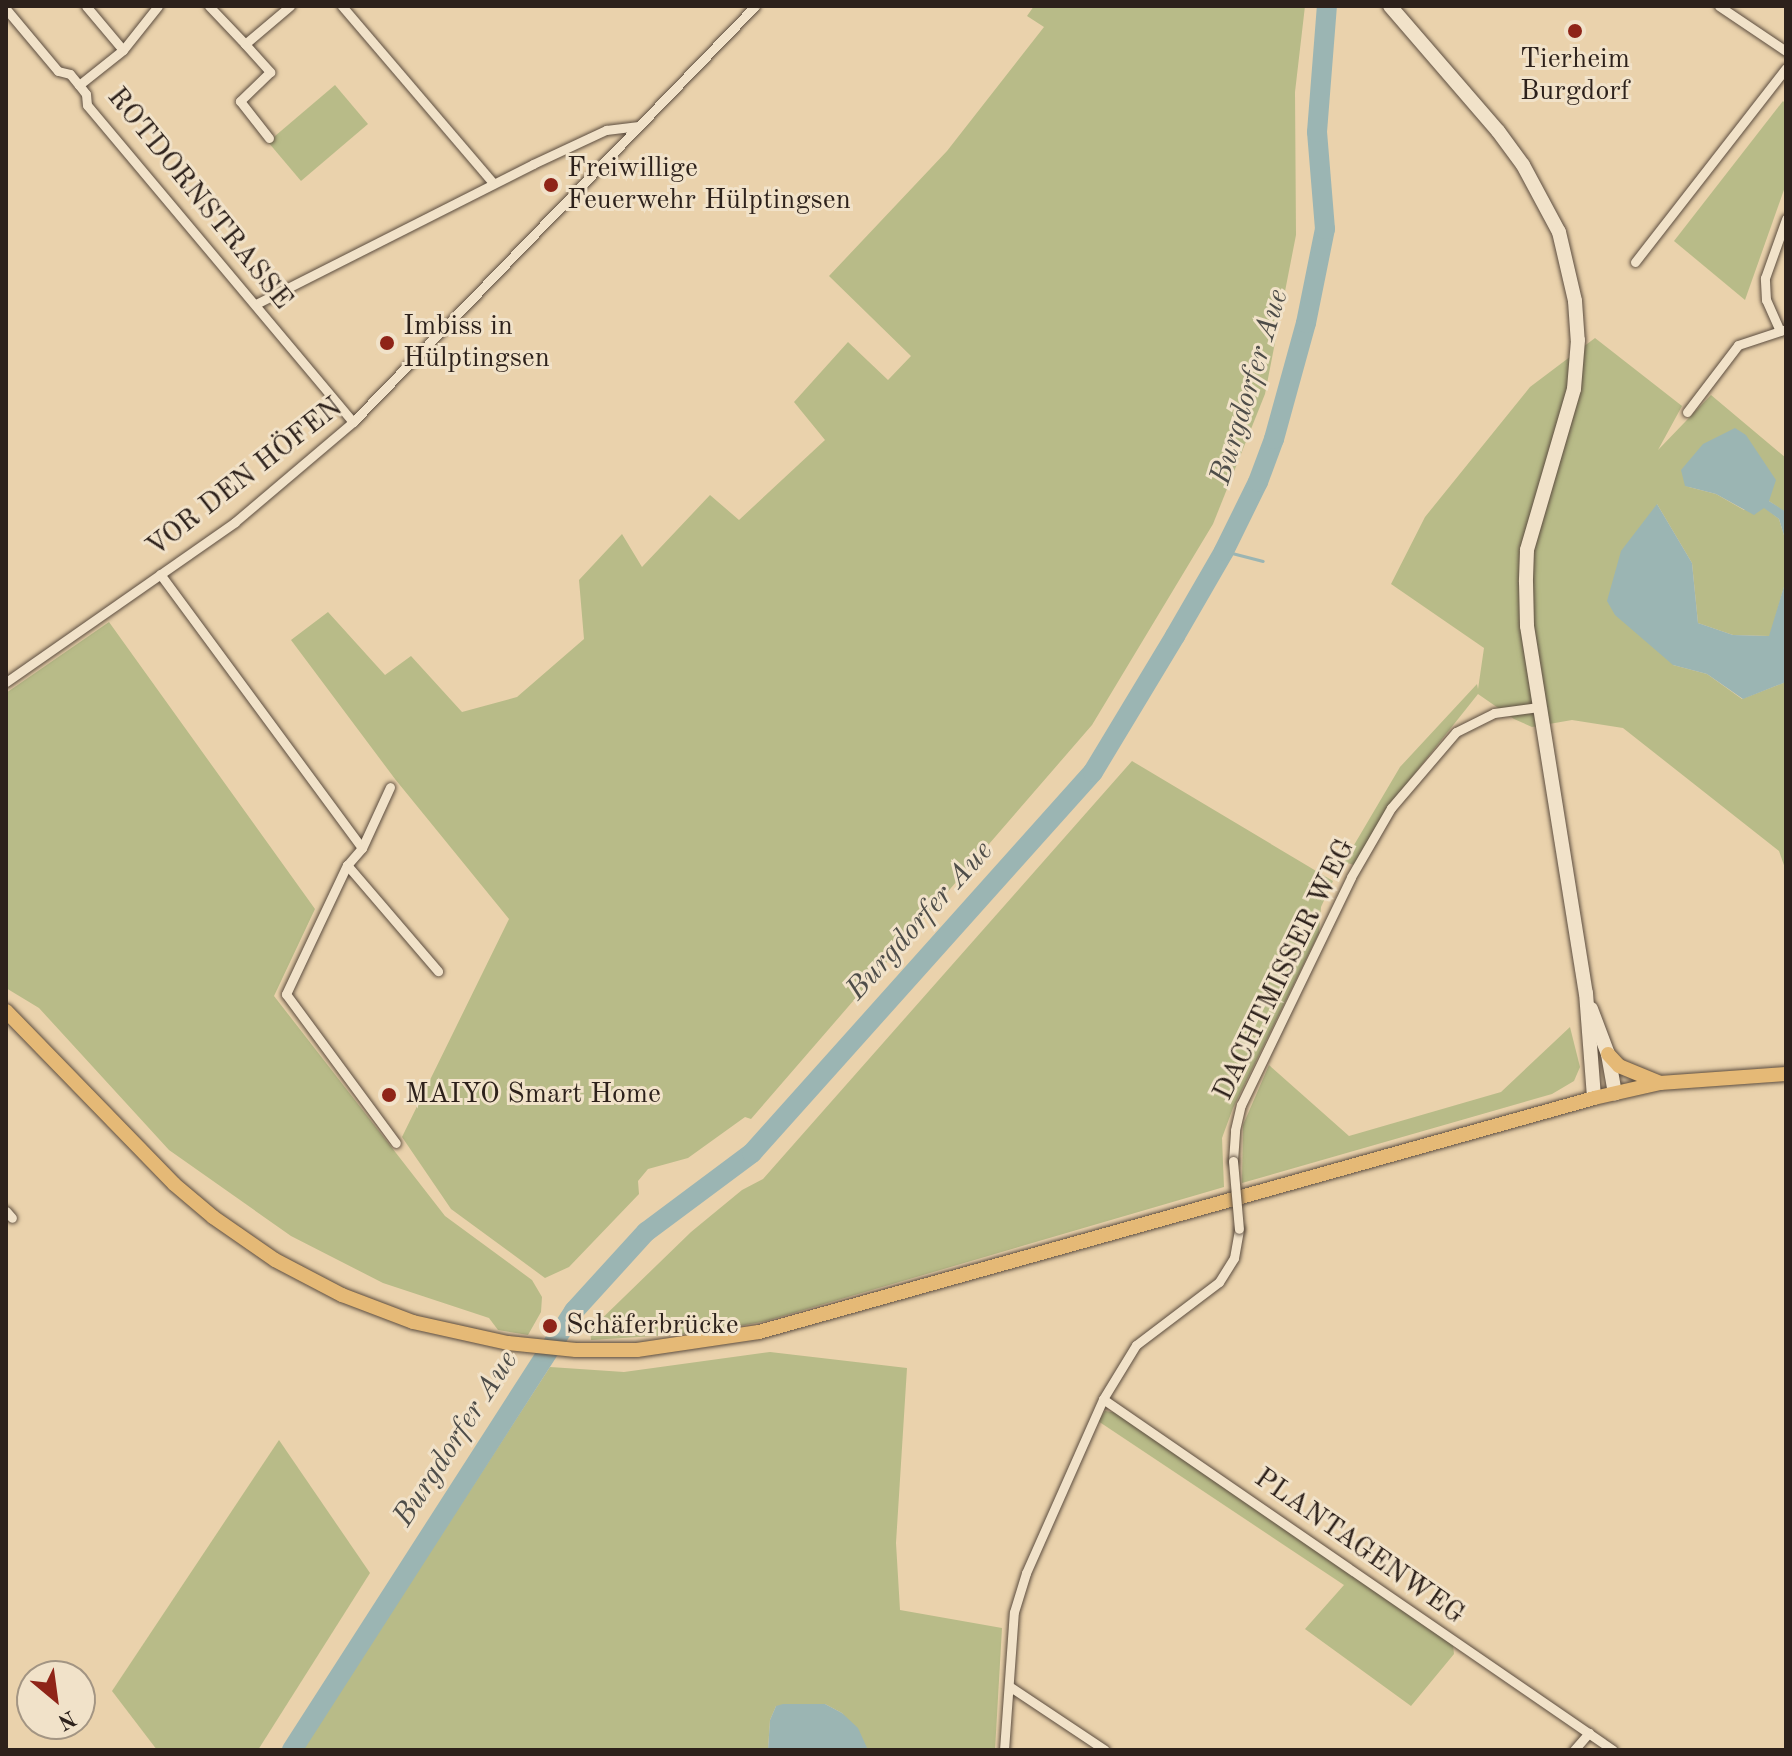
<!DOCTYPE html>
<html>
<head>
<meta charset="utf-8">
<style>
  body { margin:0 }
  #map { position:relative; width:1792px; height:1756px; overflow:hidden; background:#ead2ac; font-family:"Old Standard TT",serif }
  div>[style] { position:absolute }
  .green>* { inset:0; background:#b8bb88 }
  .water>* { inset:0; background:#9bb5b3 }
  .stream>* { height:3px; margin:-1.5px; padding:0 1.5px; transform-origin:1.5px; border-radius:1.5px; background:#9bb5b3 }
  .river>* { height:20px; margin:-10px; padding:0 10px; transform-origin:10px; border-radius:10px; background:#9bb5b3 }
  .roads { filter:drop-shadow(0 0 2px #5c4d3f) drop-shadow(0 0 2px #5c4d3f) }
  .street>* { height:9px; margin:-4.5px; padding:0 4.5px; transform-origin:4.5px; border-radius:4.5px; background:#f1e2c9 }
  .secondary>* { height:14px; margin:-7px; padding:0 7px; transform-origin:7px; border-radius:7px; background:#f1e2c9 }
  .primary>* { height:14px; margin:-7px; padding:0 7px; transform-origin:7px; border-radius:7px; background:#e5b976 }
  .bridges { filter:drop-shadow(0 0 2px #5c4d3f) drop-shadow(0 0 2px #5c4d3f) }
  .street-bridge>* { height:9px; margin:-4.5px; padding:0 4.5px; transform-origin:4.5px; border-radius:4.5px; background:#f1e2c9 }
  .dots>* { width:22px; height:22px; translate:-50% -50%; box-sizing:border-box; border:4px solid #f1e2c9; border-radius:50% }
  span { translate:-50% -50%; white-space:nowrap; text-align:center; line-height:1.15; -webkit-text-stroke:6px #f1e2c9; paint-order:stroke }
  .poi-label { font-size:28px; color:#2d211b }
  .left { translate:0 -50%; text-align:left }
  .street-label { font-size:28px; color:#2d211b }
  .water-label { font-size:30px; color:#4e4d49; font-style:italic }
  .frame { position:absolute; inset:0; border:8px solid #2d211b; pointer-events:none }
  .north { position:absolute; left:16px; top:1660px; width:80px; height:80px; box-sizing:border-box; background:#f1e2c9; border:2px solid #a39583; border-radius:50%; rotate:151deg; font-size:22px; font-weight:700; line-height:32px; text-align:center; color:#2d211b }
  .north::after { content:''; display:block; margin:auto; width:28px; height:36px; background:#8f2418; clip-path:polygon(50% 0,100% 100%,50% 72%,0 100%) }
</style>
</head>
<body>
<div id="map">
  <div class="green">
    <div style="clip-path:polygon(1034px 6px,1305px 6px,1295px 92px,1296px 235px,1265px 394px,1213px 524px,1092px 725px,751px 1119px,745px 1117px,688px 1158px,648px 1169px,638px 1181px,639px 1194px,569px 1267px,545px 1278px,451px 1209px,402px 1137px,509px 919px,395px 779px,291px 640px,328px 612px,385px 675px,411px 656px,462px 712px,517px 697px,584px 639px,579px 580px,622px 534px,642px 567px,710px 495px,739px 520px,825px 440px,794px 402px,848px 342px,888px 380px,911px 356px,829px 276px,947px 151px,1044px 27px,1027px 16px)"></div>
    <div style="clip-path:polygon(335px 85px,368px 124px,301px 181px,268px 142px)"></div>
    <div style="clip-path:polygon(1783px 101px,1786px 104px,1786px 184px,1745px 300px,1674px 241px)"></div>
    <div style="clip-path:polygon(1595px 338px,1682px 406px,1658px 450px,1711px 395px,1786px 458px,1785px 512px,1769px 501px,1685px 486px,1716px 494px,1744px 510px,1764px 507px,1779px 519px,1786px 542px,1786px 580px,1770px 636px,1733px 635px,1698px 623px,1692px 563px,1657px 504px,1673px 665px,1707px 674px,1742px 699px,1786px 682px,1786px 871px,1779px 851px,1623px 728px,1572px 720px,1532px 727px,1514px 719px,1478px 694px,1392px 802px,1354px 865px,1344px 862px,1400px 767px,1477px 684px,1478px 689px,1484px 648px,1391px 584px,1425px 517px,1530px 387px)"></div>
    <div style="clip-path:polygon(109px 622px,315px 909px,274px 996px,445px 1216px,532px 1280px,542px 1297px,541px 1312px,528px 1335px,498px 1330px,489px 1318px,383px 1283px,291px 1236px,169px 1150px,39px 1008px,6px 988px,6px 693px)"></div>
    <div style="clip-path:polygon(1132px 761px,1333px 881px,1321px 907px,1319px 933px,1233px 1108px,1222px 1138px,1224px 1187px,766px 1321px,702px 1333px,591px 1340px,590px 1330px,691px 1232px,742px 1190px,763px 1179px)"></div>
    <div style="clip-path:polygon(1570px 1027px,1580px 1067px,1574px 1081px,1552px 1094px,1242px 1183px,1243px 1125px,1269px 1065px,1349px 1136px,1501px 1092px)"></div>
    <div style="clip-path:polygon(770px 1352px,907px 1368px,896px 1543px,900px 1610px,1002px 1628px,995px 1750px,868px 1750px,842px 1713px,825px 1704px,776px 1706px,770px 1720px,768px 1750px,302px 1750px,550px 1367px,624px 1372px)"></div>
    <div style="clip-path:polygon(1105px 1411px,1118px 1413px,1453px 1645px,1454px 1654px,1411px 1706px,1305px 1629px,1344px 1585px,1098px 1421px)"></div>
    <div style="clip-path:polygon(279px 1440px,370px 1573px,258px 1750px,157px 1750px,112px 1691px)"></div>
  </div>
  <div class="water">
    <div style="clip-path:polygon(1735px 428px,1746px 435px,1776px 480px,1769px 501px,1786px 512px,1786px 542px,1779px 519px,1764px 508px,1754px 515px,1716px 494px,1685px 486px,1681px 470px,1703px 444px)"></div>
    <div style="clip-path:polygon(1657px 504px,1692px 563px,1698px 623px,1733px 635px,1769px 636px,1786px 580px,1786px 682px,1743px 699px,1707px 674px,1673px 665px,1615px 615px,1607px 601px,1621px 551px)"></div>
    <div style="clip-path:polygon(783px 1704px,825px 1704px,842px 1713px,858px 1728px,868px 1750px,768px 1750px,770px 1720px,776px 1706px)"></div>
  </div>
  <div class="stream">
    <div style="left:1224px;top:551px;width:40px;rotate:14.4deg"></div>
  </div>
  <div class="river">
    <div style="left:292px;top:1750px;width:522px;rotate:-57.28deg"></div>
    <div style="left:574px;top:1311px;width:107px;rotate:-47.7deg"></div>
    <div style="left:646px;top:1232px;width:132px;rotate:-36.7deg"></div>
    <div style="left:752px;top:1153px;width:511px;rotate:-48.17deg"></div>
    <div style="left:1093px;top:772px;width:159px;rotate:-58.9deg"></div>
    <div style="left:1175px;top:636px;width:98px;rotate:-60deg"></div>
    <div style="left:1224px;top:551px;width:77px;rotate:-63.8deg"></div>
    <div style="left:1258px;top:482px;width:46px;rotate:-69.6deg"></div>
    <div style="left:1274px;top:439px;width:120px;rotate:-74.6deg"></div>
    <div style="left:1306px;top:323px;width:96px;rotate:-78.6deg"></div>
    <div style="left:1325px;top:229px;width:97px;rotate:-94.7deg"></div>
    <div style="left:1317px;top:132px;width:126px;rotate:-85.5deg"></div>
  </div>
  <div class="roads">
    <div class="street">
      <div style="left:86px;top:6px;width:57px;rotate:49.9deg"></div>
      <div style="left:209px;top:6px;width:52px;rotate:46.5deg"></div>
      <div style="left:245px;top:44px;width:59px;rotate:-40.2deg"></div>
      <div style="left:342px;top:6px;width:233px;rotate:49.5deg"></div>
      <div style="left:1719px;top:6px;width:81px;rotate:33.9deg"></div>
      <div style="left:6px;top:9px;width:81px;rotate:50deg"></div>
      <div style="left:58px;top:71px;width:12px;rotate:14deg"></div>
      <div style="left:70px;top:74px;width:14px;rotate:51deg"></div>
      <div style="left:79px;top:85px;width:11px;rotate:52deg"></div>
      <div style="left:86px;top:94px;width:11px;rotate:85deg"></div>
      <div style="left:87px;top:105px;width:414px;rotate:50deg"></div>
      <div style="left:245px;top:44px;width:38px;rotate:48deg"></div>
      <div style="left:270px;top:72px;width:42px;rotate:136deg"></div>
      <div style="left:240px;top:101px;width:47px;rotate:51.9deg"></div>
      <div style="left:79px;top:85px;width:56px;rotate:-38.5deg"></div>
      <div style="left:123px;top:50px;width:56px;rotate:-51.5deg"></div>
      <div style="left:1635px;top:262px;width:246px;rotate:-52.1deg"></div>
      <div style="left:256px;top:304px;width:310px;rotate:-26.8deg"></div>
      <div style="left:533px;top:164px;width:81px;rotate:-25deg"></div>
      <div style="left:606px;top:130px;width:33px;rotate:-7deg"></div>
      <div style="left:1780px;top:331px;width:34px;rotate:-114deg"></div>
      <div style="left:1766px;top:300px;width:22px;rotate:-93deg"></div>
      <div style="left:1765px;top:278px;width:63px;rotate:-70.4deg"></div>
      <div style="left:1687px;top:412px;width:84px;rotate:-52.7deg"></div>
      <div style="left:1738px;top:345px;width:51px;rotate:-18.4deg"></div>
      <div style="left:160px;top:574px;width:340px;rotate:53.6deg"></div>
      <div style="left:362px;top:848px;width:23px;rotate:131deg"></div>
      <div style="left:347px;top:865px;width:143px;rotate:115.3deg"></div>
      <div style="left:286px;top:994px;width:185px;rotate:53.6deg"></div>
      <div style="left:6px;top:682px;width:279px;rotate:-34.9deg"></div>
      <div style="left:235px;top:522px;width:155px;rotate:-40.3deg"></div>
      <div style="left:353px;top:422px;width:578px;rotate:-45.98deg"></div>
      <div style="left:362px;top:848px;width:67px;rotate:-65.3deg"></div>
      <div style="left:347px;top:865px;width:140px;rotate:49.4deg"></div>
      <div style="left:1233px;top:1161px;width:31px;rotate:-86deg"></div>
      <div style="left:1235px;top:1130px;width:26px;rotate:-77deg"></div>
      <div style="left:1241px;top:1105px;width:253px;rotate:-64.2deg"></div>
      <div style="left:1351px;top:877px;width:80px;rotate:-59.9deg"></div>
      <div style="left:1391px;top:808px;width:100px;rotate:-49.5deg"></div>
      <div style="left:1456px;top:732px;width:42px;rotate:-26.6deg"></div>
      <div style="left:1494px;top:713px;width:45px;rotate:-7.6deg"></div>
      <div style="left:6px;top:1211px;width:9px;rotate:49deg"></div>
      <div style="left:1103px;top:1399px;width:619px;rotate:34.54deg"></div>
      <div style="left:1009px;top:1686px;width:115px;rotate:33.7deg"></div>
      <div style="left:1004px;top:1750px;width:138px;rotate:-85.9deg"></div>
      <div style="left:1014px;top:1612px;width:41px;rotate:-72.9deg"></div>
      <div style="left:1026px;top:1573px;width:190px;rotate:-66.1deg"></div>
      <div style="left:1103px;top:1399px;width:63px;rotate:-58.6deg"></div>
      <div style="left:1136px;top:1345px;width:104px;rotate:-37.2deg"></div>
      <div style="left:1219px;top:1282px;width:28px;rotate:-58deg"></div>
      <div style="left:1234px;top:1258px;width:29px;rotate:-80deg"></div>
      <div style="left:1574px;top:1750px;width:23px;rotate:-49deg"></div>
    </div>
    <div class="secondary">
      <div style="left:1390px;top:6px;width:165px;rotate:49.2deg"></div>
      <div style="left:1498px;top:131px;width:42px;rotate:53.7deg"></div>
      <div style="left:1523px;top:165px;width:76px;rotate:61.8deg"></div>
      <div style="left:1559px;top:232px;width:71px;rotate:76.9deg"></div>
      <div style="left:1575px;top:301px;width:39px;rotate:86deg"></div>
      <div style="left:1578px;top:340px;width:49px;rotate:94.7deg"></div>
      <div style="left:1574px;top:389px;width:168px;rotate:106.3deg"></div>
      <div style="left:1527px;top:550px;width:32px;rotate:92deg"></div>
      <div style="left:1526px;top:582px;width:44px;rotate:88.7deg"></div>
      <div style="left:1527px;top:626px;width:372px;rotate:80.9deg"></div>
      <div style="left:1586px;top:993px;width:105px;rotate:85.6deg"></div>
      <div style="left:1591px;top:1009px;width:48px;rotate:69.3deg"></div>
      <div style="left:1608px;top:1054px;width:40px;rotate:80deg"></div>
    </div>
    <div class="primary">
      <div style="left:6px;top:1011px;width:241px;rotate:45.8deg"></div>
      <div style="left:174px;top:1184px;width:51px;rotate:40.2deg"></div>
      <div style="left:213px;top:1217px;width:75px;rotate:34.7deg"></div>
      <div style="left:275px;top:1260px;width:76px;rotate:27.6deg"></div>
      <div style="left:342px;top:1295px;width:76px;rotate:20.8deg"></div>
      <div style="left:413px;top:1322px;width:97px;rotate:12.5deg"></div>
      <div style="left:508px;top:1343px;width:68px;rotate:5.9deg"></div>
      <div style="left:576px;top:1350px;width:61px"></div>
      <div style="left:637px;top:1350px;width:123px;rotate:-8.4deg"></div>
      <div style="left:759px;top:1332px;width:867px;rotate:-15.65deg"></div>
      <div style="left:1594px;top:1098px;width:68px;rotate:-12.8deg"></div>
      <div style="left:1660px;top:1083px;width:126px;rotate:-4.1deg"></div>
      <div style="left:1608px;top:1054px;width:16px;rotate:47deg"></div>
      <div style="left:1619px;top:1066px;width:44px;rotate:22.5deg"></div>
    </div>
  </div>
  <div class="bridges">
    <div class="street-bridge">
      <div style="left:1233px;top:1161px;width:68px;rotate:85deg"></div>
    </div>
  </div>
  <div class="dots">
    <div style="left:1575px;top:31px;background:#8f2418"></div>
    <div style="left:551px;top:185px;background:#8f2418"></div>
    <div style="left:387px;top:343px;background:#8f2418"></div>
    <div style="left:389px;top:1095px;background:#8f2418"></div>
    <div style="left:550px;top:1326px;background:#8f2418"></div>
  </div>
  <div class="poi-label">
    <span style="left:1575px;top:76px">Tierheim<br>Burgdorf</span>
    <span class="left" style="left:567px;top:185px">Freiwillige<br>Feuerwehr Hülptingsen</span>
    <span class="left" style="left:403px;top:343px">Imbiss in<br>Hülptingsen</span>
    <span class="left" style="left:405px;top:1095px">MAIYO Smart Home</span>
    <span class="left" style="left:566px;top:1326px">Schäferbrücke</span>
  </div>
  <div class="street-label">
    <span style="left:199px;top:199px;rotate:51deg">ROTDORNSTRASSE</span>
    <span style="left:245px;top:478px;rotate:-38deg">VOR DEN HÖFEN</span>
    <span style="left:1285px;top:970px;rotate:-64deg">DACHTMISSER WEG</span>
    <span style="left:1359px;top:1547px;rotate:35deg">PLANTAGENWEG</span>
  </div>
  <div class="water-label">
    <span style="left:1250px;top:387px;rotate:-73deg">Burgdorfer Aue</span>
    <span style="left:920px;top:921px;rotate:-48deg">Burgdorfer Aue</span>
    <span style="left:456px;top:1439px;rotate:-57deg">Burgdorfer Aue</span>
  </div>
  <div class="frame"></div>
  <div class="north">N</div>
</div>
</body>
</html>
